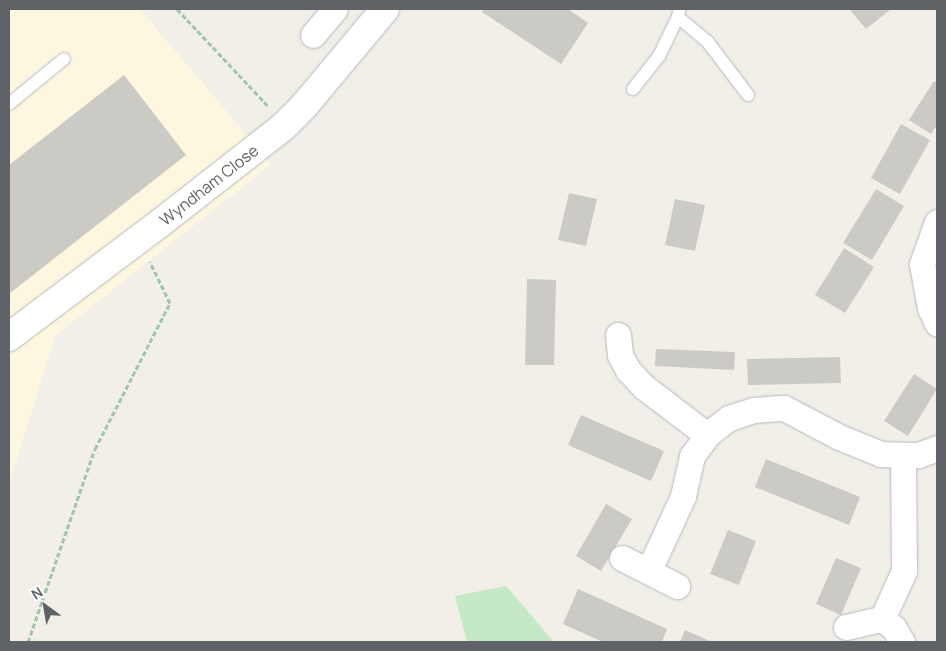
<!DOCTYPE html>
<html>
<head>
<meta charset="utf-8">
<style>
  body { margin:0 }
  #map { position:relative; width:946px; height:651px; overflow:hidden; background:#f1efe8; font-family:Manrope,sans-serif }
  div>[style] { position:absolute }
  .commercial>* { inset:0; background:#fef7e0 }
  .green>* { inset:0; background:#c5e8c5 }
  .building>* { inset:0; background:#cccac5 }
  .path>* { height:3px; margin-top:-1.5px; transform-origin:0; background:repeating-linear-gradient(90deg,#9cc7a9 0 5px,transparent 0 7.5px) }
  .roads { filter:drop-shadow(0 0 1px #b5b8bc) drop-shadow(0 0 1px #b5b8bc) }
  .service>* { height:12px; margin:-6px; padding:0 6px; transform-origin:6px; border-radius:6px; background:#fff }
  .minor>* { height:25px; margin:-12.5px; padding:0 12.5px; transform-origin:12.5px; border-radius:12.5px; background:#fff }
  .tertiary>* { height:28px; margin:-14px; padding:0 14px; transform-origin:14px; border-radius:14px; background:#fff }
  span { translate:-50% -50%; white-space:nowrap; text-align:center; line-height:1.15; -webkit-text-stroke:5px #fff; paint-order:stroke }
  .street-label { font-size:16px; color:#5f6368 }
  .frame { position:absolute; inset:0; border:10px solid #5f6368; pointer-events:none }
  .north { position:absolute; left:20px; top:581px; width:50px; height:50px; -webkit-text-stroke:4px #fff; paint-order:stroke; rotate:328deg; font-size:14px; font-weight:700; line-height:20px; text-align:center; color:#5f6368 }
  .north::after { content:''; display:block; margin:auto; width:18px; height:22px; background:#5f6368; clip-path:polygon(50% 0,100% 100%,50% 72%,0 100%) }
</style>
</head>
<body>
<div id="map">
  <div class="commercial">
    <div style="clip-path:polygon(9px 9px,140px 9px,271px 164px,56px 335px,9px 484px)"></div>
  </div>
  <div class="green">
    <div style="clip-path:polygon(506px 586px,554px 642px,467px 642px,455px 596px)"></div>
  </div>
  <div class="building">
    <div style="clip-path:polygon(484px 9px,568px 9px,588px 23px,561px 64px,482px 12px)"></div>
    <div style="clip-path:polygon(849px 9px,891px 9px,866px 29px)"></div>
    <div style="clip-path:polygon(124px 75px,186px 155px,9px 294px,9px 165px)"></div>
    <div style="clip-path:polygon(934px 81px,937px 83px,937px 125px,931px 134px,909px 120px)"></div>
    <div style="clip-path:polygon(901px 124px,930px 140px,900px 194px,871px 178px)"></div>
    <div style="clip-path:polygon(876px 189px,904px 206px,872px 260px,843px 243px)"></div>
    <div style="clip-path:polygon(569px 193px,597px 199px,586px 246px,558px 240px)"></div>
    <div style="clip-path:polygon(675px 199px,705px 205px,695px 251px,665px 245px)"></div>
    <div style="clip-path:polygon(844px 248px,874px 267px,845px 313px,815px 295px)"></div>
    <div style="clip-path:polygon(527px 279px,556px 280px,554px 365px,525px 365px)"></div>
    <div style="clip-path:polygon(656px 349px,735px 352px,734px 370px,655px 366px)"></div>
    <div style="clip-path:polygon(840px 357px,841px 383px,748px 385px,747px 359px)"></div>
    <div style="clip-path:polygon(914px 374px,937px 389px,908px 436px,884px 421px)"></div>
    <div style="clip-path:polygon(581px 415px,664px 451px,651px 481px,568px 445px)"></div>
    <div style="clip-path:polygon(766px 459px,860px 497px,849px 525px,755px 487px)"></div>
    <div style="clip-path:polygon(606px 504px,632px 519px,601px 571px,576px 556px)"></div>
    <div style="clip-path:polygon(728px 530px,756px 541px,739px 585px,710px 574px)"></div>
    <div style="clip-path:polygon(836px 558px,861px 568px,841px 615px,816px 604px)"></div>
    <div style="clip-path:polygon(578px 589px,667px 629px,662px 642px,603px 642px,563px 624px)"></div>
    <div style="clip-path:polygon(685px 630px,712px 642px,680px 642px)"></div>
  </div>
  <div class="path">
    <div style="left:177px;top:9px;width:133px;rotate:46.8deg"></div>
    <div style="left:28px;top:642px;width:204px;rotate:-70.9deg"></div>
    <div style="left:95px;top:449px;width:164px;rotate:-62.8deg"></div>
    <div style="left:170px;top:303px;width:46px;rotate:-116deg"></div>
  </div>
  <div class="roads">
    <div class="service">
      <div style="left:678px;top:17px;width:38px;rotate:40deg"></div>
      <div style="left:707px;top:41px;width:68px;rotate:52.8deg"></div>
      <div style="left:633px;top:89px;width:42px;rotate:-51.8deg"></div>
      <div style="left:659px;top:56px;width:43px;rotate:-64deg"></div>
      <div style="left:678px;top:17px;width:6px;rotate:-81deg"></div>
      <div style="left:9px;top:104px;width:71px;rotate:-39.3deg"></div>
    </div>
    <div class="minor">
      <div style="left:313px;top:35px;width:34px;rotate:-50deg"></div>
      <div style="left:937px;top:222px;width:45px;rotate:109.7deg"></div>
      <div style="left:922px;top:264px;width:45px;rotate:79.7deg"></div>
      <div style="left:930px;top:308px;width:17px;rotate:65deg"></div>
      <div style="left:618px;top:335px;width:20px;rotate:84deg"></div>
      <div style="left:620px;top:355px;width:17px;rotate:62deg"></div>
      <div style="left:628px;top:370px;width:23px;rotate:47deg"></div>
      <div style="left:644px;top:387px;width:79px;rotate:37.3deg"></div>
      <div style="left:622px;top:558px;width:62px;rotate:27deg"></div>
      <div style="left:649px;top:570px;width:81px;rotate:-65.3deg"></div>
      <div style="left:683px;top:496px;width:41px;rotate:-77.3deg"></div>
      <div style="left:692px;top:456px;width:26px;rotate:-54deg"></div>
      <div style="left:707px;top:435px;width:28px;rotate:-38deg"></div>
      <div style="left:729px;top:418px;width:25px;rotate:-18deg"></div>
      <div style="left:753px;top:410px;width:31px;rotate:-4deg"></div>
      <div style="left:784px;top:408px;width:62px;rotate:27.8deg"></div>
      <div style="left:839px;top:437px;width:45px;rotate:22deg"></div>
      <div style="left:881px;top:454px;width:37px;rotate:2deg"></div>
      <div style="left:918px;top:455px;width:20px;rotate:-20deg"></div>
      <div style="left:846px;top:627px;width:37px;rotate:-13deg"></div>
      <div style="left:902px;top:642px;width:16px;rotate:-120deg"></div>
      <div style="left:894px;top:628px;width:15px;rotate:-143deg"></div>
      <div style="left:882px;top:619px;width:53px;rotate:-65.4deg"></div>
      <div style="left:904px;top:571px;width:116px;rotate:-90.5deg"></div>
    </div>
    <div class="tertiary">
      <div style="left:9px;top:337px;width:188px;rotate:-37deg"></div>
      <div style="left:159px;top:224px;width:157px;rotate:-38deg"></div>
      <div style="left:283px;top:127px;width:30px;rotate:-45deg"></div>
      <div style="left:304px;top:106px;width:126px;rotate:-50.1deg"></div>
    </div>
  </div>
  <div class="street-label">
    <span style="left:209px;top:185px;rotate:-38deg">Wyndham Close</span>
  </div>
  <div class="frame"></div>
  <div class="north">N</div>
</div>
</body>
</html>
